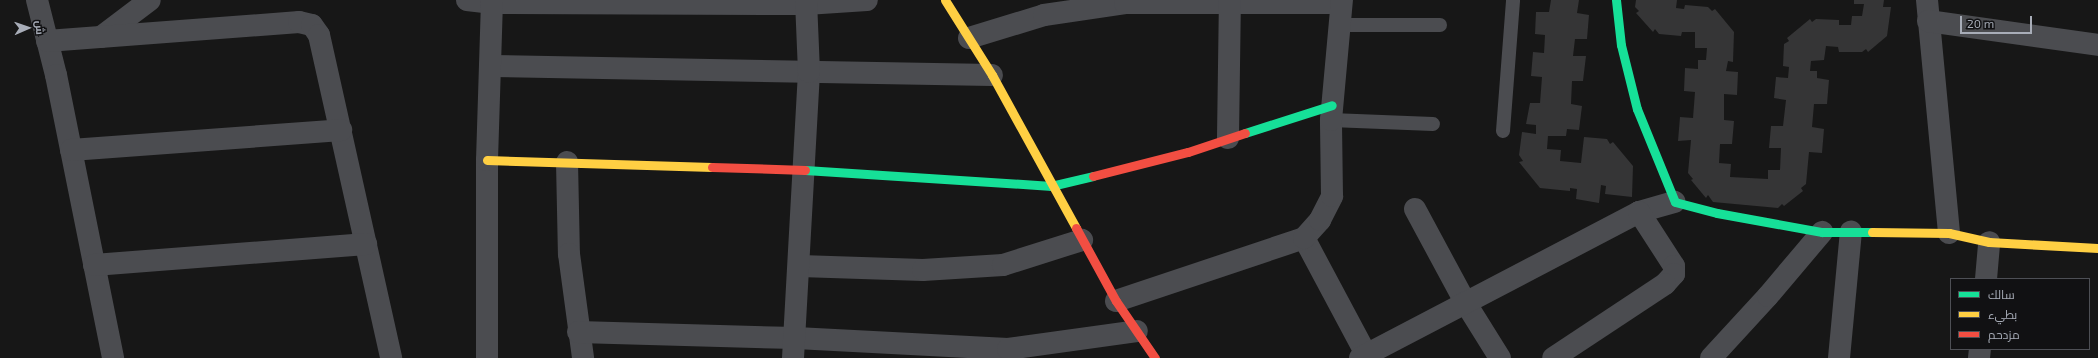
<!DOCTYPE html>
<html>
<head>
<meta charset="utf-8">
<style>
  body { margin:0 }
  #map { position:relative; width:2098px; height:358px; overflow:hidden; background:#171717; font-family:"Exo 2",Cairo,sans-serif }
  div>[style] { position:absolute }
  .building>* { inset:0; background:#353536 }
  .lane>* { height:14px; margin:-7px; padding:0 7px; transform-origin:7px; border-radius:7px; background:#4b4c50 }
  .street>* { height:22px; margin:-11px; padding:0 11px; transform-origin:11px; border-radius:11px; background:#4b4c50 }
  .fast>* { height:9px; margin:-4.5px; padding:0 4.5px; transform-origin:4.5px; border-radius:4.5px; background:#16e098 }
  .slow>* { height:9px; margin:-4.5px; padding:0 4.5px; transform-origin:4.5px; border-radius:4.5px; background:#ffcf43 }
  .jam>* { height:9px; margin:-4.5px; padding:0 4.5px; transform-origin:4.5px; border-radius:4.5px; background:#f24e42 }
  span { translate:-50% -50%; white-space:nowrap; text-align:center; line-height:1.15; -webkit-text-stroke:3px #111113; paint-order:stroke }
  .legend { position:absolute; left:1950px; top:278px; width:140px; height:72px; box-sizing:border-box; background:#111113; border:1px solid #4d4f55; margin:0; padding:5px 7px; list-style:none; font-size:12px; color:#a8adb8 }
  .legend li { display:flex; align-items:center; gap:8px; height:20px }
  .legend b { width:20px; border:1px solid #4d4f55 }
  .north { position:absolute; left:8px; top:8px; width:40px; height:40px; -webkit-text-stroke:3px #111113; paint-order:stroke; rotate:88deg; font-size:11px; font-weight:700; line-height:16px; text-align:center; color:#a8adb8 }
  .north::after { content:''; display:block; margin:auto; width:14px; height:18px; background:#a8adb8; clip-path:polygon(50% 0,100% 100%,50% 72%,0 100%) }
  .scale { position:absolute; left:1960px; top:16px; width:72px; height:18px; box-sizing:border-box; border:2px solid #a8adb8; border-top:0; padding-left:5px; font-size:12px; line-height:14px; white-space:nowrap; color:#a8adb8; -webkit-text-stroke:3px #111113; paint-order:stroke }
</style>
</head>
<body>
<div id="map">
  <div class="building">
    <div style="clip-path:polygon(1551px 0,1579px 0,1577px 13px,1589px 15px,1587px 39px,1575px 39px,1573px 56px,1586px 56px,1583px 81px,1572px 81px,1571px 104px,1582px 106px,1579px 130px,1567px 129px,1566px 136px,1548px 136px,1547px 149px,1561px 150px,1560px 161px,1581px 163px,1584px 137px,1607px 139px,1610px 144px,1613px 142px,1633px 166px,1632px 197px,1605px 194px,1606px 186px,1601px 185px,1599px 203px,1576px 199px,1577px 189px,1570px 188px,1570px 191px,1540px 188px,1519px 162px,1523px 161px,1519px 155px,1522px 132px,1536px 134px,1536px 125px,1526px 124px,1530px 103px,1540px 103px,1542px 77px,1531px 76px,1533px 52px,1544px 53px,1545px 35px,1535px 34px,1536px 12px,1549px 12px)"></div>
    <div style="clip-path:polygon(1636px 0,1677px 0,1676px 8px,1684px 9px,1685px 5px,1708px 7px,1712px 11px,1715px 9px,1734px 32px,1733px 62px,1728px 61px,1726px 71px,1738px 72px,1737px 95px,1724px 94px,1724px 120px,1734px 121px,1732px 144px,1720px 144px,1719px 163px,1731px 164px,1730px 177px,1768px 179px,1768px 170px,1780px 170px,1781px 148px,1769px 148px,1771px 126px,1783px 126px,1786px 100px,1774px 98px,1776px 77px,1788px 78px,1789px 67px,1783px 66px,1784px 44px,1789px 41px,1787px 38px,1810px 19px,1812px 22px,1816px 19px,1839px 20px,1839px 25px,1851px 25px,1852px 16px,1862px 16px,1864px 4px,1854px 4px,1854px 0,1884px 0,1883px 7px,1891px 7px,1887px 36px,1868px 52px,1866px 49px,1862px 52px,1839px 52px,1838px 47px,1826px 46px,1824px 60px,1811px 61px,1810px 71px,1817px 71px,1817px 78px,1829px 80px,1827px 104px,1814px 104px,1812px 127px,1824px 129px,1822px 153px,1809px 152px,1806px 184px,1801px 188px,1803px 191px,1784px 206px,1782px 204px,1778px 208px,1713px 202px,1708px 195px,1706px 198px,1691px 180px,1693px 179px,1688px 173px,1691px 140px,1678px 141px,1680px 117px,1693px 118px,1695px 92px,1684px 91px,1685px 68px,1698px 69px,1698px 60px,1706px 60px,1707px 48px,1695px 48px,1695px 32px,1682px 32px,1681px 36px,1659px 34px,1655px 29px,1653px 32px,1636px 13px,1639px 11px,1635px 7px)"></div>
  </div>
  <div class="lane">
    <div style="left:1340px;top:25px;width:100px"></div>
    <div style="left:1331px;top:120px;width:102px;rotate:2.2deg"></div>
    <div style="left:1503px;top:131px;width:131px;rotate:-85.6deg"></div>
  </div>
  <div class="street">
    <div style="left:37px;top:0;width:77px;rotate:75.8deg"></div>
    <div style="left:56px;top:75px;width:289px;rotate:78.6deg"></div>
    <div style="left:467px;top:0;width:24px;rotate:7deg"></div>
    <div style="left:491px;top:3px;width:315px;rotate:0.2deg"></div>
    <div style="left:806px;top:4px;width:61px;rotate:-3.8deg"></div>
    <div style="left:1927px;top:0;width:234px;rotate:84.6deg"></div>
    <div style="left:1928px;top:21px;width:172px;rotate:8deg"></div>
    <div style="left:101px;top:37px;width:61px;rotate:-37.1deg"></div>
    <div style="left:969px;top:38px;width:78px;rotate:-17deg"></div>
    <div style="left:1044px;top:15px;width:82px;rotate:-8.4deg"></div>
    <div style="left:1125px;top:3px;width:216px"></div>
    <div style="left:47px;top:41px;width:253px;rotate:-4.3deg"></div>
    <div style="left:299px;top:22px;width:13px;rotate:13deg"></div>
    <div style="left:312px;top:25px;width:12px;rotate:55deg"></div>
    <div style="left:319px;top:35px;width:331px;rotate:77.4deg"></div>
    <div style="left:490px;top:66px;width:502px;rotate:1.03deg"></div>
    <div style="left:1228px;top:138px;width:138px;rotate:-89.2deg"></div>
    <div style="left:71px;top:150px;width:271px;rotate:-4.2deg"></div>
    <div style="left:567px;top:162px;width:92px;rotate:88.8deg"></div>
    <div style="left:569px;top:254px;width:105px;rotate:82.3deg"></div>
    <div style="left:1415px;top:209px;width:106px;rotate:61.7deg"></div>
    <div style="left:1465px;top:302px;width:66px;rotate:58deg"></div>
    <div style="left:1639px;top:212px;width:37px;rotate:-16deg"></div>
    <div style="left:1304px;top:238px;width:132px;rotate:61.9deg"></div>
    <div style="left:94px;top:265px;width:273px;rotate:-4.4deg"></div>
    <div style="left:800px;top:266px;width:123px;rotate:1.9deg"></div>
    <div style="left:923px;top:270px;width:80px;rotate:-3.6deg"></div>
    <div style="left:1003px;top:265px;width:83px;rotate:-17.6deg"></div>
    <div style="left:1986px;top:279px;width:37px;rotate:-85deg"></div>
    <div style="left:1116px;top:301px;width:198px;rotate:-18.5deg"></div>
    <div style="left:1304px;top:238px;width:24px;rotate:-48deg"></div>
    <div style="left:1320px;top:220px;width:27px;rotate:-63deg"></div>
    <div style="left:1332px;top:196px;width:76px;rotate:-90.8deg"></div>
    <div style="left:1331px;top:120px;width:121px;rotate:-84.8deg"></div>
    <div style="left:578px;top:332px;width:218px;rotate:1.6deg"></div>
    <div style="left:796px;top:338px;width:212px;rotate:3deg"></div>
    <div style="left:1008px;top:349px;width:130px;rotate:-7.9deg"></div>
    <div style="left:487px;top:358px;width:198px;rotate:-90deg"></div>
    <div style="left:487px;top:160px;width:160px;rotate:-88.2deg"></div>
    <div style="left:793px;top:358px;width:286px;rotate:-86.8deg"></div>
    <div style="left:809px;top:72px;width:72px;rotate:-92.4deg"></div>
    <div style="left:1360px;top:358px;width:315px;rotate:-27.6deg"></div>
    <div style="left:1639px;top:212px;width:64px;rotate:57.1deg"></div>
    <div style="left:1674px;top:266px;width:8px;rotate:90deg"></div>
    <div style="left:1674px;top:274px;width:13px;rotate:132deg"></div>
    <div style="left:1665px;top:284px;width:134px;rotate:146.5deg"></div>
    <div style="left:1711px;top:358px;width:84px;rotate:-47.4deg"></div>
    <div style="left:1768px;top:296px;width:84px;rotate:-49.8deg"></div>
    <div style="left:1839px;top:358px;width:127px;rotate:-84.6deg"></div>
    <div style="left:1979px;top:358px;width:9px;rotate:-84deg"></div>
  </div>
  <div class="fast">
    <div style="left:1616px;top:0;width:45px;rotate:83.7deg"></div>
    <div style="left:1621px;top:45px;width:66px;rotate:76deg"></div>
    <div style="left:1637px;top:109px;width:100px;rotate:67.8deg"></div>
    <div style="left:1675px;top:202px;width:43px;rotate:14.7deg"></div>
    <div style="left:1717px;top:213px;width:107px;rotate:10.3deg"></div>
    <div style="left:1822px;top:232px;width:50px"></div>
    <div style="left:1245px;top:133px;width:91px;rotate:-17.8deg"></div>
    <div style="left:805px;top:170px;width:247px;rotate:3.7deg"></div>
    <div style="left:1051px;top:186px;width:43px;rotate:-13.4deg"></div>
  </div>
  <div class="slow">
    <div style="left:945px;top:0;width:89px;rotate:57.9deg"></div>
    <div style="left:992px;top:75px;width:175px;rotate:61.2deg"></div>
    <div style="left:487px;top:160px;width:225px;rotate:1.8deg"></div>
    <div style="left:1872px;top:232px;width:77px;rotate:0.7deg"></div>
    <div style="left:1949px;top:233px;width:41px;rotate:12.7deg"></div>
    <div style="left:1989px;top:242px;width:109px;rotate:3.2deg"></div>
  </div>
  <div class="jam">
    <div style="left:712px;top:167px;width:93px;rotate:1.8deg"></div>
    <div style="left:1093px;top:176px;width:98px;rotate:-14.2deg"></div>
    <div style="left:1188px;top:152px;width:60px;rotate:-18.4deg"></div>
    <div style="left:1076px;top:228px;width:83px;rotate:61.3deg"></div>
    <div style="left:1116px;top:301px;width:69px;rotate:55.6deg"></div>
  </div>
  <ul class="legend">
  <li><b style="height:5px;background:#16e098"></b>سالك</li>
  <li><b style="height:5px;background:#ffcf43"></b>بطيء</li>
  <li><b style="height:5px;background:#f24e42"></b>مزدحم</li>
  </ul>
  <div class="north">ش</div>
  <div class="scale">20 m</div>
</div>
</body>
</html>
